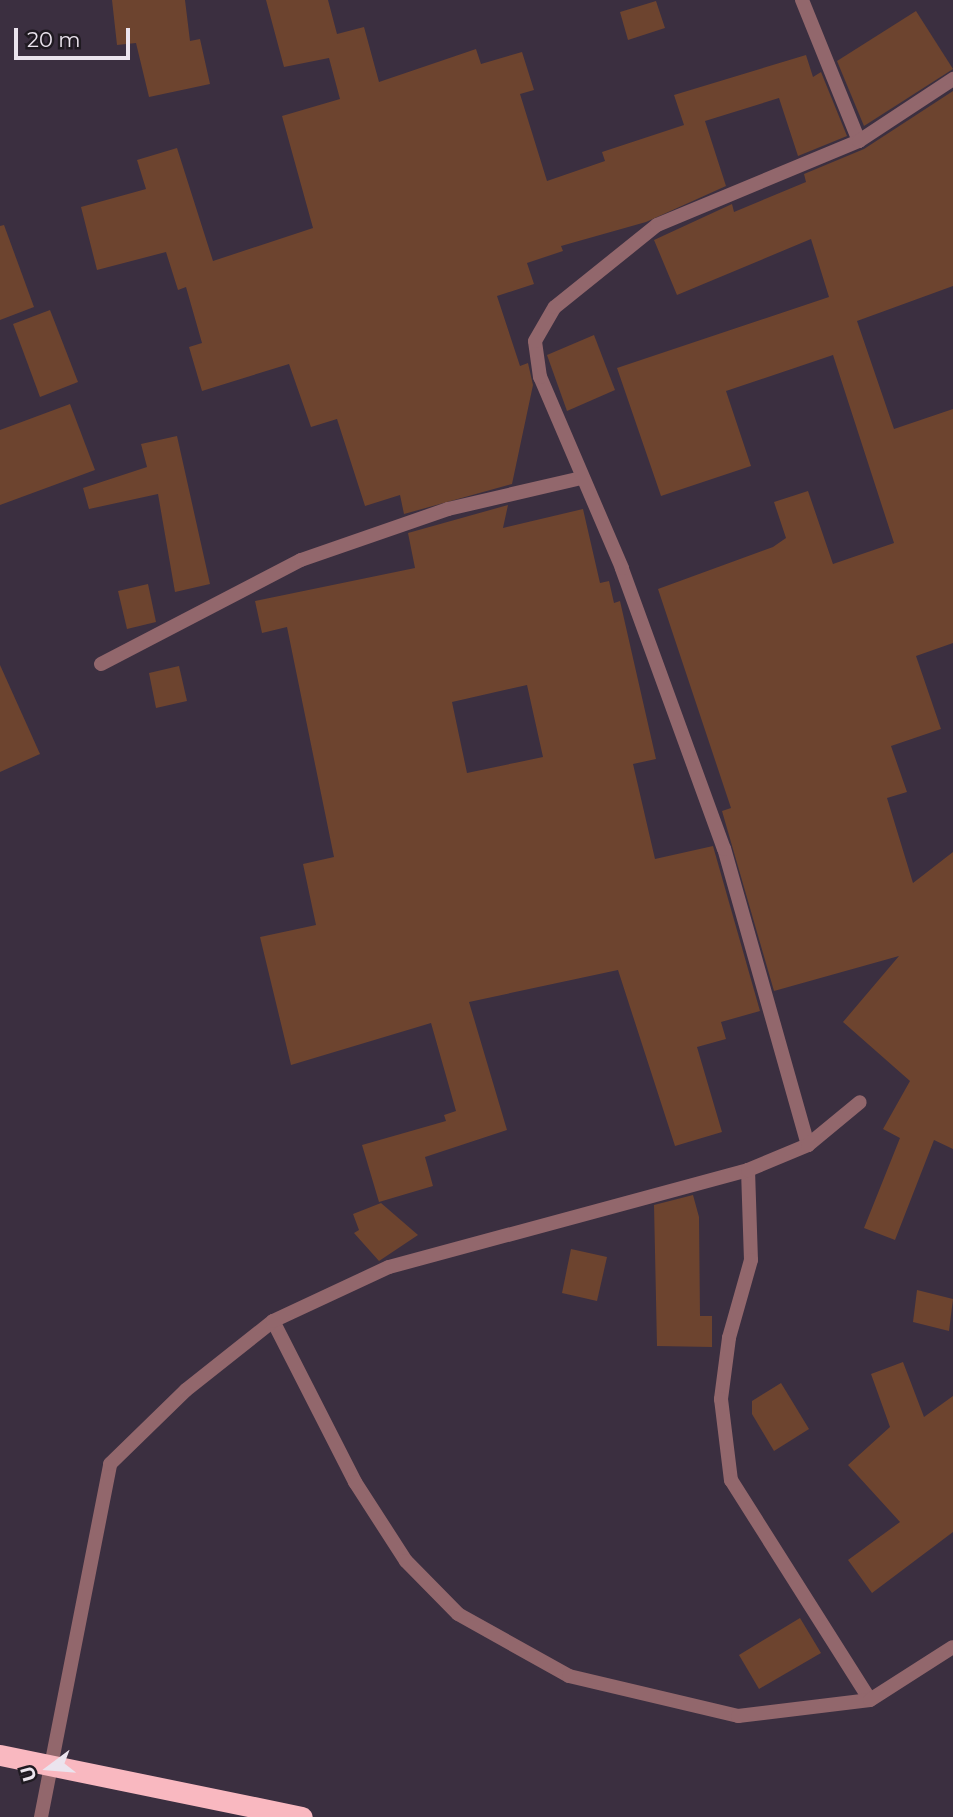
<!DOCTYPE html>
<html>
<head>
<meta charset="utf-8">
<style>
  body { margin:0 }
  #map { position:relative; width:953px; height:1817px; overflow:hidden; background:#3b2f40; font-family:Montserrat,sans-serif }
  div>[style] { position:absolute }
  .building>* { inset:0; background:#6d442f }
  .street>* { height:14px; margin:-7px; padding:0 7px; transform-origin:7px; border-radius:7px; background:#92676c }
  .highway>* { height:21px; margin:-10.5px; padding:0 10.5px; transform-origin:10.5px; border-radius:10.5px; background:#f9b8c0 }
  span { translate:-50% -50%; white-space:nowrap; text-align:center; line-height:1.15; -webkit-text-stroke:6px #1f1a21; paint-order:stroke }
  .north { position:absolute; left:14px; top:1733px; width:70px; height:70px; -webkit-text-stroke:5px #1f1a21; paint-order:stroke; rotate:254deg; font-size:19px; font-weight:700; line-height:28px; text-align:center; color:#ebe4ee }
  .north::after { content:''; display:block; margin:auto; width:24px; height:32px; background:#ebe4ee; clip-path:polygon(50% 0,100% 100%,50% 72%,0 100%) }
  .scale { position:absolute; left:14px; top:28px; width:116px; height:32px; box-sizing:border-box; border:4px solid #ebe4ee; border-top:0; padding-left:9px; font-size:21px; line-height:24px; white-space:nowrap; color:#ebe4ee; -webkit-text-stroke:5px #1f1a21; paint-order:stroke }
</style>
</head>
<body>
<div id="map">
  <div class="building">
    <div style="clip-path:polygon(112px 0,185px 0,190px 41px,200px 39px,210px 84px,149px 97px,136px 43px,117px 45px)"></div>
    <div style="clip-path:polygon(266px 0,328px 0,337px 34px,364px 27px,379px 82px,476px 49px,481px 64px,522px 52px,534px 90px,520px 94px,547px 181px,605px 161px,602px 152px,684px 125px,674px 95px,806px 55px,813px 77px,821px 72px,847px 136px,798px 156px,779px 98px,705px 121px,726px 186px,646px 222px,561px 246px,563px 251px,527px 263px,534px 284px,497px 296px,520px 366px,528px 363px,533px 385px,512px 484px,404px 514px,400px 495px,365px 506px,337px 419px,311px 427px,289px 364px,202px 391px,189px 347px,202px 343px,186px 287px,178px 290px,166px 252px,97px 270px,81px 207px,146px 189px,137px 160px,177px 148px,213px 261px,313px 228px,282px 116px,340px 99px,329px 58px,284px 67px)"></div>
    <div style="clip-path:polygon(656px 1px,665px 28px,628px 40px,620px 12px)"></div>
    <div style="clip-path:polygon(916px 11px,953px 69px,864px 126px,837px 61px)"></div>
    <div style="clip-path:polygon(953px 91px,953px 286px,857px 321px,894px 429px,953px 409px,953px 643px,916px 656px,941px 729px,891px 746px,907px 792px,887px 798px,913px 883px,953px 852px,953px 1149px,934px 1140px,895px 1240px,864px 1228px,900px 1138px,883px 1129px,910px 1081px,843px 1022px,899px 956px,774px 991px,722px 811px,731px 808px,658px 589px,773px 547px,786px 538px,774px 502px,808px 491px,833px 564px,894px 543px,833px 355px,726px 391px,751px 466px,661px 496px,617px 368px,829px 297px,811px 239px,677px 295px,654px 240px,732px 204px,734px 212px,806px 182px,804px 174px,864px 149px)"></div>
    <div style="clip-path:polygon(4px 225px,34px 307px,0 320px,0 226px)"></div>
    <div style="clip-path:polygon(50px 310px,78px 382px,40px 397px,13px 324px)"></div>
    <div style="clip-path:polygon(594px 335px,615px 390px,567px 411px,547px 355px)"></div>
    <div style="clip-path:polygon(70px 404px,95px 470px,0 505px,0 430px)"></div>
    <div style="clip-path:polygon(177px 436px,210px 584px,175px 592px,158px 494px,89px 509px,83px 488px,147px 467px,141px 444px)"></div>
    <div style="clip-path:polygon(evenodd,508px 505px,503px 528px,583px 509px,600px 583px,609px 581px,614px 603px,620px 601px,656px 759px,633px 764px,655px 859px,713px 846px,760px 1011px,721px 1022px,726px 1039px,697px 1047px,722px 1132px,675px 1146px,618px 970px,469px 1002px,507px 1130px,425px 1157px,433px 1186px,379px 1202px,362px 1145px,446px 1121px,444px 1115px,456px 1111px,431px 1023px,291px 1065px,260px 937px,316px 925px,303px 864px,334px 857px,287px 627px,262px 633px,255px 601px,415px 568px,408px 533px,508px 505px,527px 685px,543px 757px,467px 773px,452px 702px,527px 685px)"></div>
    <div style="clip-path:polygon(148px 584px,156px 622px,127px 629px,118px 591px)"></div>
    <div style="clip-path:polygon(0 665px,40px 754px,0 772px)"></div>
    <div style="clip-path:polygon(179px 666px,187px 701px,156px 708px,149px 673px)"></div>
    <div style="clip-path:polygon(693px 1195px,699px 1217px,700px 1316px,712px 1316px,712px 1347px,657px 1346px,654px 1205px)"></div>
    <div style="clip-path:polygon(381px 1203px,418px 1235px,379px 1261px,354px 1233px,359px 1230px,353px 1214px)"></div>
    <div style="clip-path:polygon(571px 1249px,607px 1257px,597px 1301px,562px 1293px)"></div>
    <div style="clip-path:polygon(917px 1290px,953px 1299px,949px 1331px,913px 1322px)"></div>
    <div style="clip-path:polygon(903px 1362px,924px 1417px,953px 1396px,953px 1532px,872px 1593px,848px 1560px,900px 1522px,848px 1465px,890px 1427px,871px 1374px)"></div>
    <div style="clip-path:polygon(781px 1383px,809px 1429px,774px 1451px,752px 1414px,752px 1401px)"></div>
    <div style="clip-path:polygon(800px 1618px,821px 1653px,759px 1689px,739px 1655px)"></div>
  </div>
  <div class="street">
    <div style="left:802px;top:0;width:152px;rotate:68deg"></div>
    <div style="left:101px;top:664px;width:225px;rotate:-27.5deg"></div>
    <div style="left:301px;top:560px;width:156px;rotate:-19.1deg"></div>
    <div style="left:448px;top:509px;width:137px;rotate:-13.1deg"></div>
    <div style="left:808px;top:1145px;width:308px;rotate:-105.8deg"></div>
    <div style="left:724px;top:849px;width:299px;rotate:-110deg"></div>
    <div style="left:622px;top:568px;width:208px;rotate:-113.2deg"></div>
    <div style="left:540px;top:377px;width:36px;rotate:-98deg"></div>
    <div style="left:535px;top:341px;width:39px;rotate:-60deg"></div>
    <div style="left:555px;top:307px;width:131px;rotate:-38.8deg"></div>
    <div style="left:657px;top:225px;width:219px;rotate:-22.6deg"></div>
    <div style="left:859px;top:141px;width:113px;rotate:-33.4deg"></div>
    <div style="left:748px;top:1170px;width:90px;rotate:88.1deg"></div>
    <div style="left:751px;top:1260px;width:81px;rotate:105.8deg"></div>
    <div style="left:729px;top:1338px;width:62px;rotate:97.5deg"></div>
    <div style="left:721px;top:1399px;width:82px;rotate:83deg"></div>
    <div style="left:731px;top:1480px;width:260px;rotate:57.7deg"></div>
    <div style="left:273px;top:1321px;width:181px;rotate:63deg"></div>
    <div style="left:355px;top:1482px;width:94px;rotate:57.2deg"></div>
    <div style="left:406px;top:1561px;width:74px;rotate:45.5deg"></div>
    <div style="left:458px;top:1614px;width:127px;rotate:29.2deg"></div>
    <div style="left:569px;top:1676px;width:174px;rotate:13.3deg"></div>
    <div style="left:738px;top:1716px;width:133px;rotate:-6.9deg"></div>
    <div style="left:870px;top:1700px;width:98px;rotate:-32.6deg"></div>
    <div style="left:41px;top:1817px;width:360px;rotate:-78.9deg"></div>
    <div style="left:110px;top:1464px;width:106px;rotate:-44.2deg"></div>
    <div style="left:186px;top:1390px;width:111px;rotate:-38.4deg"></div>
    <div style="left:273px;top:1321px;width:128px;rotate:-25deg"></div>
    <div style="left:389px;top:1267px;width:372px;rotate:-15.1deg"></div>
    <div style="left:748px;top:1170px;width:65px;rotate:-22.6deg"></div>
    <div style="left:808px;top:1145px;width:67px;rotate:-39.6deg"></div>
  </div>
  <div class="highway">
    <div style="left:0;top:1755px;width:308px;rotate:11.6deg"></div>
  </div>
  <div class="north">U</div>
  <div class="scale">20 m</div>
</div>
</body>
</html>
